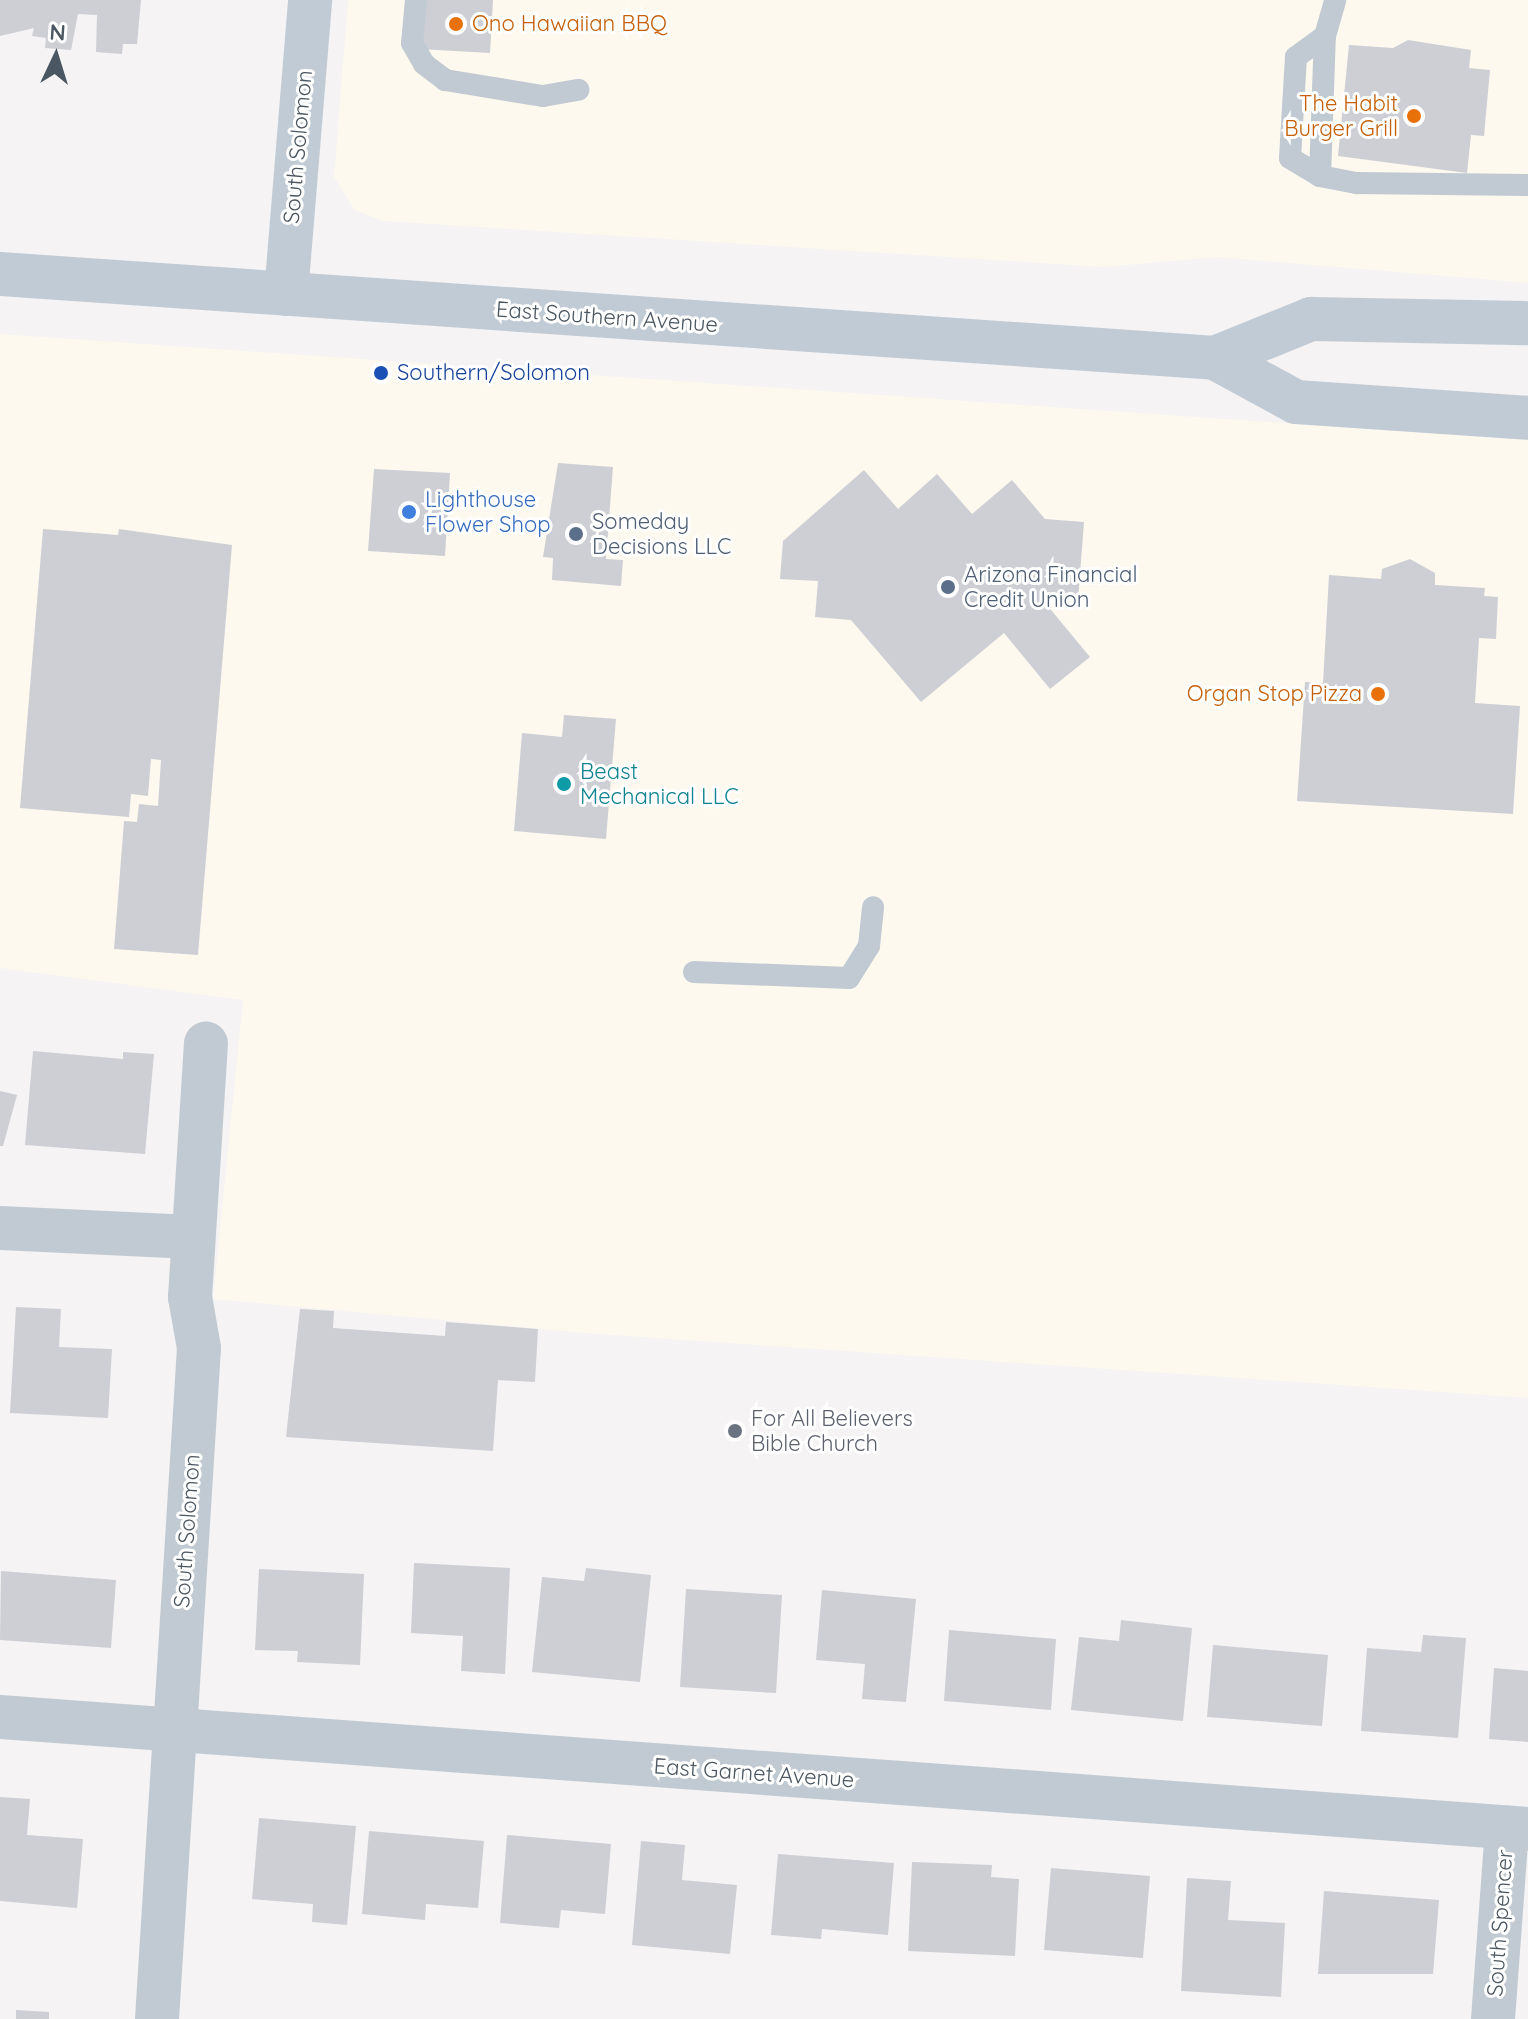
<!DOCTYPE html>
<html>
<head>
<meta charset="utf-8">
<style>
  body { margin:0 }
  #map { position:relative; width:1528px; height:2019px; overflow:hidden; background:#f5f3f3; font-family:Quicksand,sans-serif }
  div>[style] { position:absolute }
  .commercial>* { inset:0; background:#fdf9ef }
  .building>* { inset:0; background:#cdcfd5 }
  .lane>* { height:22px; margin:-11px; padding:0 11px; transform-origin:11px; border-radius:11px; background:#c1cad2 }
  .street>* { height:44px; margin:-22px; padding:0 22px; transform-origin:22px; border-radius:22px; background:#c1cad2 }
  .secondary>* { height:44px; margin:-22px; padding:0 22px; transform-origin:22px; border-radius:22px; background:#c1cbd6 }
  .dots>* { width:22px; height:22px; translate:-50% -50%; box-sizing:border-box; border:4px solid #fff; border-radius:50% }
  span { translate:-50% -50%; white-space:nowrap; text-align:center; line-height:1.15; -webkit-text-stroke:6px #fff; paint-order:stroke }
  .food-label { font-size:22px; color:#c56008 }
  .left { translate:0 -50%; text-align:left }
  .right { translate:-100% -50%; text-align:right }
  .street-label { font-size:22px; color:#4a5661 }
  .transit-label { font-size:22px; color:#164399 }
  .shop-label { font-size:22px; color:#366cbe }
  .service-label { font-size:22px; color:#4e5e75 }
  .culture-label { font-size:22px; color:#0d838f }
  .worship-label { font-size:22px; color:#5b616d }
  .north { position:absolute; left:16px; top:16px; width:80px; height:80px; -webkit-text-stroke:6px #fff; paint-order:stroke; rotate:4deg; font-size:22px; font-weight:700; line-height:32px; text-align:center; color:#4a5661 }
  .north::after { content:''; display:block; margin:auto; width:28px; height:36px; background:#4a5661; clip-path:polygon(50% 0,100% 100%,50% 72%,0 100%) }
</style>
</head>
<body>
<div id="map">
  <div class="commercial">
    <div style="clip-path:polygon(348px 0,1528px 0,1528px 283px,1216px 257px,1104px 267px,383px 221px,355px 210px,334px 177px)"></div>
    <div style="clip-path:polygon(0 334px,1528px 440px,1528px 1398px,584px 1333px,213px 1299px,243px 1000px,0 968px)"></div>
  </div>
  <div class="building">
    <div style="clip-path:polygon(0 0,141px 0,137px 44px,123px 44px,122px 54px,96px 52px,97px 15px,78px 14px,71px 50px,45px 48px,46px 38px,32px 36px,34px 28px,0 36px)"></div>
    <div style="clip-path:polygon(422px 0,493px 0,490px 53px,419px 49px)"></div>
    <div style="clip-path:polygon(1408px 40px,1471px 50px,1469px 68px,1490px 70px,1484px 136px,1471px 135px,1467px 173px,1338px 156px,1349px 45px,1393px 48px)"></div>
    <div style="clip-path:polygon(558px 463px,613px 467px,606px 559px,623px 560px,621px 586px,552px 580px,553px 558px,543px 557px)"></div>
    <div style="clip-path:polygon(374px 469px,450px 473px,445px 556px,368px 551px)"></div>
    <div style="clip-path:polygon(864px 470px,898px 509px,937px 474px,972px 514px,1012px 480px,1045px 519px,1084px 522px,1078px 600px,1051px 592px,1042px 599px,1090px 657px,1050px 689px,1004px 633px,921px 702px,851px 620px,815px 617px,818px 581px,780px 579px,783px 541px)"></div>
    <div style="clip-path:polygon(43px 529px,118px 535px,119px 529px,232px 545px,198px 955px,114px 949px,124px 821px,137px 822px,139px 804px,158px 806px,161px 760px,151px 759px,148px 796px,131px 794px,129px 817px,20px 808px)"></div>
    <div style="clip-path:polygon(1410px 559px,1435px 573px,1435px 585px,1485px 588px,1484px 596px,1498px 597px,1496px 639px,1479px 638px,1475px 703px,1520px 706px,1513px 814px,1297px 801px,1305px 682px,1323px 683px,1329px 575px,1381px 579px,1382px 569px)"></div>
    <div style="clip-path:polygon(564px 715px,616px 719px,606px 839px,514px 831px,522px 733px,562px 737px)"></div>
    <div style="clip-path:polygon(33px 1051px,123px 1059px,123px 1052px,154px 1054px,145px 1154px,25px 1145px)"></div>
    <div style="clip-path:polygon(0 1091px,17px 1095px,3px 1146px,0 1146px)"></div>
    <div style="clip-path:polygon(16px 1307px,61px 1309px,59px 1347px,112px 1349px,108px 1418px,10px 1413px)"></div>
    <div style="clip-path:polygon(300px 1309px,334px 1311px,333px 1328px,445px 1336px,446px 1322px,538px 1329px,535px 1382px,498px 1380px,493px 1451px,286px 1437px)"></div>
    <div style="clip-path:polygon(414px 1563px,510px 1568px,505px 1674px,461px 1671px,463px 1636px,411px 1633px)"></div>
    <div style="clip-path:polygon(586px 1568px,651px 1575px,640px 1682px,532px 1672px,542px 1577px,584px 1581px)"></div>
    <div style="clip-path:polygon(259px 1569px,364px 1574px,360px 1665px,297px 1662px,298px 1651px,255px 1650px)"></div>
    <div style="clip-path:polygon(1px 1571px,116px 1580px,111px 1648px,0 1640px)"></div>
    <div style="clip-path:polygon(686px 1589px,782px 1595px,776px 1693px,680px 1687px)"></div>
    <div style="clip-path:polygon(822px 1590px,916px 1599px,906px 1702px,862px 1699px,865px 1664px,816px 1660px)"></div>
    <div style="clip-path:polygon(1121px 1620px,1192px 1628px,1183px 1721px,1071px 1710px,1079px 1637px,1119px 1641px)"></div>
    <div style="clip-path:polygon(949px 1630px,1056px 1639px,1051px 1710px,944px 1701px)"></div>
    <div style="clip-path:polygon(1423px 1635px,1466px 1638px,1458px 1738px,1361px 1731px,1367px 1648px,1421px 1652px)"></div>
    <div style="clip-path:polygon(1213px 1645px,1328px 1655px,1322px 1726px,1207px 1717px)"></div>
    <div style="clip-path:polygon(1494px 1668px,1528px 1671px,1528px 1742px,1489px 1739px)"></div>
    <div style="clip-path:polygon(0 1797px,30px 1799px,27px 1835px,83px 1839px,77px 1908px,0 1901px)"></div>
    <div style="clip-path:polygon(259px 1818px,356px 1826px,347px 1925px,312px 1922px,313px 1904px,252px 1899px)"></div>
    <div style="clip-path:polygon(369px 1831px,484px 1841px,478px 1908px,426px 1904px,425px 1920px,362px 1914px)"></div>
    <div style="clip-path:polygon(507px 1835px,611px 1844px,605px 1914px,561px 1910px,559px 1928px,500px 1923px)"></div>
    <div style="clip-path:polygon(641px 1841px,685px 1845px,682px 1880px,737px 1885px,730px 1954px,632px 1945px)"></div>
    <div style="clip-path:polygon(778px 1854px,894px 1863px,888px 1935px,822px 1929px,821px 1939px,771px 1935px)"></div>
    <div style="clip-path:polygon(912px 1862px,992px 1865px,991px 1877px,1019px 1879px,1015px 1956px,908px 1951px)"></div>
    <div style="clip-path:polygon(1051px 1868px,1150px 1876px,1143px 1958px,1044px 1950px)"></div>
    <div style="clip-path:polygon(1187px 1878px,1231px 1881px,1228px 1920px,1285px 1923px,1281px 1997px,1181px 1991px)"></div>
    <div style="clip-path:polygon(1324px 1891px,1439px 1900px,1433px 1974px,1318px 1974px)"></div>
    <div style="clip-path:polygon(16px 2010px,49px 2012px,49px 2019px,16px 2019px)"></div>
  </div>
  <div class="lane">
    <div style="left:416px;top:0;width:43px;rotate:95.3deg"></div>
    <div style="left:412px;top:43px;width:24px;rotate:60deg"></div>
    <div style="left:424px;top:64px;width:26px;rotate:37deg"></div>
    <div style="left:445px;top:80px;width:99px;rotate:9.3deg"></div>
    <div style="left:543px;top:96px;width:36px;rotate:-10deg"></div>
    <div style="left:1325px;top:36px;width:36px;rotate:144deg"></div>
    <div style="left:1296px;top:57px;width:101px;rotate:93.4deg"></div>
    <div style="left:1290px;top:158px;width:35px;rotate:31deg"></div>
    <div style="left:1320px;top:176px;width:38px;rotate:11deg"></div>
    <div style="left:1357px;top:183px;width:171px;rotate:0.7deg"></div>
    <div style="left:1320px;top:176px;width:140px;rotate:-88deg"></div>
    <div style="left:1325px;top:36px;width:37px;rotate:-74deg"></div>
    <div style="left:694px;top:972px;width:155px;rotate:2.2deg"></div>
    <div style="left:849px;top:978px;width:38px;rotate:-58deg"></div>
    <div style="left:869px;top:946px;width:39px;rotate:-84deg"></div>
  </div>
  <div class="street">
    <div style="left:0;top:1228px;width:192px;rotate:2.7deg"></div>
    <div style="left:0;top:1717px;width:1532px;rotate:4.19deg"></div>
    <div style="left:157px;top:2019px;width:672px;rotate:-86.42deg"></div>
    <div style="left:199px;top:1348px;width:52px;rotate:-100deg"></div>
    <div style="left:190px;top:1297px;width:254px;rotate:-86.4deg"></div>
    <div style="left:1493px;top:2019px;width:192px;rotate:-85.8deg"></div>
  </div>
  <div class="secondary">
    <div style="left:0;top:274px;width:1218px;rotate:3.95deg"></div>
    <div style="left:1215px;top:358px;width:104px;rotate:-22.1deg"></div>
    <div style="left:1311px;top:319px;width:217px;rotate:1.1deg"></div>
    <div style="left:286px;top:294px;width:295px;rotate:-85.3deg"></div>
    <div style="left:1215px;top:358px;width:92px;rotate:28.5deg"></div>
    <div style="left:1296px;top:402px;width:233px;rotate:3.9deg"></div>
  </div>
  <div class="dots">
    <div style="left:456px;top:24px;background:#e8710a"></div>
    <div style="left:1414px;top:116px;background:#e8710a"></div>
    <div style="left:381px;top:373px;background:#1a4fb4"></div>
    <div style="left:409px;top:512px;background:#3f7fe0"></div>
    <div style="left:576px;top:534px;background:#5c6f8a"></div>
    <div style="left:948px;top:587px;background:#5c6f8a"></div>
    <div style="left:1378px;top:694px;background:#e8710a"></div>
    <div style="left:564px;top:784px;background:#0f9aa8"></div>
    <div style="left:735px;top:1431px;background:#6b7280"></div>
  </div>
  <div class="food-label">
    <span class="left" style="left:472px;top:24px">Ono Hawaiian BBQ</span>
    <span class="right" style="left:1398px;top:116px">The Habit<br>Burger Grill</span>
    <span class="right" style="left:1362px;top:694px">Organ Stop Pizza</span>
  </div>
  <div class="street-label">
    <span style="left:298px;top:147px;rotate:-85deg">South Solomon</span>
    <span style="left:607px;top:317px;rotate:4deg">East Southern Avenue</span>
    <span style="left:187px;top:1531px;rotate:-86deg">South Solomon</span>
    <span style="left:754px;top:1773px;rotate:4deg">East Garnet Avenue</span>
    <span style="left:1500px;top:1923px;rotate:-86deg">South Spencer</span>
  </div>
  <div class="transit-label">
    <span class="left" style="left:397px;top:373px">Southern/Solomon</span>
  </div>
  <div class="shop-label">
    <span class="left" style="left:425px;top:512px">Lighthouse<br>Flower Shop</span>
  </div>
  <div class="service-label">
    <span class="left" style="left:592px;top:534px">Someday<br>Decisions LLC</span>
    <span class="left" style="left:964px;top:587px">Arizona Financial<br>Credit Union</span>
  </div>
  <div class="culture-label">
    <span class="left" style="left:580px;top:784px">Beast<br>Mechanical LLC</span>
  </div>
  <div class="worship-label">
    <span class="left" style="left:751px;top:1431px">For All Believers<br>Bible Church</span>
  </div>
  <div class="north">N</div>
</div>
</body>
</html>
